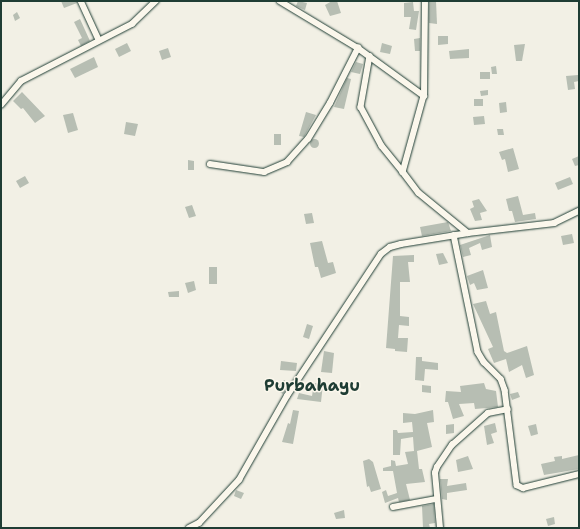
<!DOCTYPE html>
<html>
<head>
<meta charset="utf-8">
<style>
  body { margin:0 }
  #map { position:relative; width:580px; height:529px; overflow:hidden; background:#f2f0e5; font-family:"Shantell Sans",sans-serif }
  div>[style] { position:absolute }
  .building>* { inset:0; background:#b7beb3 }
  .round { border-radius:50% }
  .roads { filter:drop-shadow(0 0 1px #1f3d34) drop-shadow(0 0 1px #1f3d34) }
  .street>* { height:5.5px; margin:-2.75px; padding:0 2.75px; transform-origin:2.75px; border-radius:2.75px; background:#fbf7ec }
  span { translate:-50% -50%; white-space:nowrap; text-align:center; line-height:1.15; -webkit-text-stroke:3px #fbf7ec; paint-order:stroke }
  .quarter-label { font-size:17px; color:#1f3d34; font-weight:700 }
  .frame { position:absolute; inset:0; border:2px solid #1f3d34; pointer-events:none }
</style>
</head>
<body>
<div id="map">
  <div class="building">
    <div style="clip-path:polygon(61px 1px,77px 1px,77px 3px,64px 8px)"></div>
    <div style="clip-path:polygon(298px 1px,307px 3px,305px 10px,296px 6px)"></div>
    <div style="clip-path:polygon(332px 1px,337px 1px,341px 13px,330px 16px,325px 5px)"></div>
    <div style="clip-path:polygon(429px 1px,436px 1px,437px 24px,429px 23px)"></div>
    <div style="clip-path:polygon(413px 2px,414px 11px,419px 11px,416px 30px,409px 29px,411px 17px,404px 17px,404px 3px)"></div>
    <div style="clip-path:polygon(17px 12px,20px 18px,15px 21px,13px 15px)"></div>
    <div style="clip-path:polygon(80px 19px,90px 41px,81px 46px,78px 40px,82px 38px,74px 22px)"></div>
    <div style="clip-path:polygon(438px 36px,448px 36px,448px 44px,438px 45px)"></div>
    <div style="clip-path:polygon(420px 38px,420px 51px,415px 51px,414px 39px)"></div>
    <div style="clip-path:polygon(127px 43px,131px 51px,119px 57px,115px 49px)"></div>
    <div style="clip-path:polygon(382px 43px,392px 46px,390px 54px,380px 52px)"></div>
    <div style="clip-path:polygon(525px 44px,522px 61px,516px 61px,514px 45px)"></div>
    <div style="clip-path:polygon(168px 48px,171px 57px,162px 60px,159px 51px)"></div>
    <div style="clip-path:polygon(469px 49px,469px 58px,450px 59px,449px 51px)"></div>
    <div style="clip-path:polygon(94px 57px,98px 67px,75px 78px,70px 69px)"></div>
    <div style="clip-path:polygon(356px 62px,363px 64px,360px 74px,351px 72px)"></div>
    <div style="clip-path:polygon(496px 66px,497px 74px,492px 74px,491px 67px)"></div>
    <div style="clip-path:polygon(480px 72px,490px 72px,490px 79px,480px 79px)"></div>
    <div style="clip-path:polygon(578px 75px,579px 81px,574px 82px,575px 89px,568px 90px,566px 76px)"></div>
    <div style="clip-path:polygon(347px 78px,351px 79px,344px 109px,334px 107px)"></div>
    <div style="clip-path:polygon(488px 90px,488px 95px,481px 96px,480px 91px)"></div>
    <div style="clip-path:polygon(22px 92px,45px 116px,35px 123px,23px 108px,21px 109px,13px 101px)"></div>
    <div style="clip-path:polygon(474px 99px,483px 99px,483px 106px,474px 106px)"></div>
    <div style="clip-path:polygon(506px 102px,507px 112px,500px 113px,499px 103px)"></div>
    <div style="clip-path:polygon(306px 112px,316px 115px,304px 137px,299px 136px)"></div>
    <div style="clip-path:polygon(73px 113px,78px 130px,68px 133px,63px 115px)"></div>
    <div style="clip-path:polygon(484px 116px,485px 124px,474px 125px,473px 117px)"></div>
    <div style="clip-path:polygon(126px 122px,138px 124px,135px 136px,124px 134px)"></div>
    <div style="clip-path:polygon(497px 129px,503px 129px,504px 135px,498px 135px)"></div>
    <div style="clip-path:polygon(274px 134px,281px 134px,281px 145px,274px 145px)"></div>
    <div class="round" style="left:309.5px;top:138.5px;width:9px;height:9px"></div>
    <div style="clip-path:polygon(513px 148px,519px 169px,508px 172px,505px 159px,502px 160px,499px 152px)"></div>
    <div style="clip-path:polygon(579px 156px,579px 165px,575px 166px,572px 159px)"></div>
    <div style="clip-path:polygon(188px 160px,194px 161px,194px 170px,188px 170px)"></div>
    <div style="clip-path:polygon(25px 176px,29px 183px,20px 188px,16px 181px)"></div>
    <div style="clip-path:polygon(570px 177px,573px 184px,558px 190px,555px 183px)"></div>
    <div style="clip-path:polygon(518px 196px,523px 215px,535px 213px,536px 219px,515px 222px,512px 211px,509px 211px,506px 199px)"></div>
    <div style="clip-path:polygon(479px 199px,487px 211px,480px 213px,482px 220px,475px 221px,470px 209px,474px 207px,472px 201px)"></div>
    <div style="clip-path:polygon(192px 205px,196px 216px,189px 218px,185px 207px)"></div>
    <div style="clip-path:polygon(312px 213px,314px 223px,306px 224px,304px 214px)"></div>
    <div style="clip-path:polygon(448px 222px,451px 231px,422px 236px,420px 227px)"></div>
    <div style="clip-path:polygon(572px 234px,574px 243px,563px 245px,561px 236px)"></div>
    <div style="clip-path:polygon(490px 235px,492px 247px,482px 250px,480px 243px,469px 248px,471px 255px,463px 257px,460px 245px)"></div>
    <div style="clip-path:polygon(322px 241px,328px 263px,333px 262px,336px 273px,321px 278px,318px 267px,315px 267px,310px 243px)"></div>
    <div style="clip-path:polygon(443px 253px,448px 263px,439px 265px,436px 254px)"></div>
    <div style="clip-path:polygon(414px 255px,414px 262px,408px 262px,410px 282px,400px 282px,400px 316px,409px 317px,409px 326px,399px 325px,398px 338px,408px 338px,407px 352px,395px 351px,395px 349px,386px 348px,393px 256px)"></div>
    <div style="clip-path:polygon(209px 267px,217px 267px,217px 284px,209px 284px)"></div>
    <div style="clip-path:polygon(483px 270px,488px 288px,477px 290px,474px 283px,470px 285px,467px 276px)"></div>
    <div style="clip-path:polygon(194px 281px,196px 290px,188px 293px,185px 283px)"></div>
    <div style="clip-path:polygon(179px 291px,179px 297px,169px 297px,168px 292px)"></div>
    <div style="clip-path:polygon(486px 301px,490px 314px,496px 312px,504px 351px,507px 353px,527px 346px,534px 375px,526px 378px,522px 365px,509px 372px,506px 359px,494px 363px,488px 349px,493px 347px,473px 304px)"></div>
    <div style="clip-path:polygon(307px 324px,313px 326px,309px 339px,303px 337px)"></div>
    <div style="clip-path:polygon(324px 351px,334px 353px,332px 373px,321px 372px)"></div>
    <div style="clip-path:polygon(416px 357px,422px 357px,422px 361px,438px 363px,438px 370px,425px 369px,424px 381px,415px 380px)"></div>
    <div style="clip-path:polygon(281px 361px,297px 363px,296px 371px,280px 370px)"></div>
    <div style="clip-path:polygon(284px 380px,290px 384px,283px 394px,276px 390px)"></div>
    <div style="clip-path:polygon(314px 383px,323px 384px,321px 402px,297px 399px,299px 393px,312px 396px)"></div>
    <div style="clip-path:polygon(484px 383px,486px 389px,496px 391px,498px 407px,475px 409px,474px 403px,459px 404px,464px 416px,453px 419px,448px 402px,445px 402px,446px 391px,461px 392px,460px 386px)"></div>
    <div style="clip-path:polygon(422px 385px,431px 386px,431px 393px,422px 392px)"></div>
    <div style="clip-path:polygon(518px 392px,520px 397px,512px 400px,510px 394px)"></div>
    <div style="clip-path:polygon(293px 410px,299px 411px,293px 444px,282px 442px,288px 423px,290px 424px)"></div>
    <div style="clip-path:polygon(433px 410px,434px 422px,427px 423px,432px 447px,417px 451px,419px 469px,422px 469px,425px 482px,406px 484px,410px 500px,399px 502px,398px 498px,385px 503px,382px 492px,386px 490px,388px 496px,397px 493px,393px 471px,383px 471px,383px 468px,391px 466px,391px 460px,395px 461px,396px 466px,408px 464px,405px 452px,414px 451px,413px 437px,401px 439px,400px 455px,393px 455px,393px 430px,397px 430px,398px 433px,413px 432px,412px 422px,403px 423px,403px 413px,415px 414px)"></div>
    <div style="clip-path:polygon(495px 423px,497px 432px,491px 434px,494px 443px,487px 445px,484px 426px)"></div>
    <div style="clip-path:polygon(454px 424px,454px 433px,446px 434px,446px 425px)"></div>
    <div style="clip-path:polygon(536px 424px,538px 434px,531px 436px,528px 426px)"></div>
    <div style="clip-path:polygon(579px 455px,579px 469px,544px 475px,541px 464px,555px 461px,554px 457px,562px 456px,562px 459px)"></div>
    <div style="clip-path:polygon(468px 456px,473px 469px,458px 472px,456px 460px)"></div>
    <div style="clip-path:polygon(369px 459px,373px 462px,381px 489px,371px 492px,369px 486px,367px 487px,363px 461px)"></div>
    <div style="clip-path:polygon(440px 479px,448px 479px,447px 486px,466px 483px,467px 490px,447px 493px,447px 500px,442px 499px)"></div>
    <div style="clip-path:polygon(236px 490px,244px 493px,241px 499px,234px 496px)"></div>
    <div style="clip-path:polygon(434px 504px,435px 523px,429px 524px,430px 528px,423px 528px,422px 506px)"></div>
    <div style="clip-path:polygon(344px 510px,345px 518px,336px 519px,334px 513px)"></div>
    <div style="clip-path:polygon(554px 517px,555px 524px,548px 526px,546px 519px)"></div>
  </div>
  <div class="roads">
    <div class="street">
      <div style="left:81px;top:1px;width:43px;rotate:65.2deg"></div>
      <div style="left:280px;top:1px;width:91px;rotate:31.1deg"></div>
      <div style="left:358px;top:48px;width:82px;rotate:36deg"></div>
      <div style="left:424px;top:96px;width:79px;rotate:105.4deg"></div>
      <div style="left:403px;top:172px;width:26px;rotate:53deg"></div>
      <div style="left:419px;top:193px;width:63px;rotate:39.2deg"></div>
      <div style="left:370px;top:56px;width:52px;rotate:100deg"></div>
      <div style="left:361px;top:107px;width:44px;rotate:61.7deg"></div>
      <div style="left:382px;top:146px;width:33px;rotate:51deg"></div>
      <div style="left:424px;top:96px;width:95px;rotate:-89.4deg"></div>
      <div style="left:1px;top:105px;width:31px;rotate:-50deg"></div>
      <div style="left:21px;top:81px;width:125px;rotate:-27.2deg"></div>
      <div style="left:132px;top:24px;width:33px;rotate:-44deg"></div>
      <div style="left:210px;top:164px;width:55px;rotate:8.4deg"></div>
      <div style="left:264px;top:172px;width:25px;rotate:-23deg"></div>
      <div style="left:287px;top:162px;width:31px;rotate:-48deg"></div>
      <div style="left:308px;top:139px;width:42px;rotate:-58.6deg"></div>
      <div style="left:330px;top:103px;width:62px;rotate:-63deg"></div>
      <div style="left:454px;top:235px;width:119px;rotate:78.4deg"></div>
      <div style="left:478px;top:352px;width:12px;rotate:59deg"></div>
      <div style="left:484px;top:362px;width:24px;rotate:45deg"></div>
      <div style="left:501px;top:379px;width:12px;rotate:70deg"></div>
      <div style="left:505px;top:390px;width:96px;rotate:82.8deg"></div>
      <div style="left:517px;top:485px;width:7px;rotate:27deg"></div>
      <div style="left:523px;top:488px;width:58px;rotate:-14deg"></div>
      <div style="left:393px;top:507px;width:44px;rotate:-10.5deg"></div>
      <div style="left:189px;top:528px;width:11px;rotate:-27deg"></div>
      <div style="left:199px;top:523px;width:59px;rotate:-47.1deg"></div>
      <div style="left:239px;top:480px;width:97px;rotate:-60.3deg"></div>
      <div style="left:287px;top:396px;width:170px;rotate:-56.5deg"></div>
      <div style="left:381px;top:254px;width:11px;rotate:-38deg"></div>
      <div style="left:390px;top:247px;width:11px;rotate:-15deg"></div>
      <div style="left:401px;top:244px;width:68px;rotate:-9.3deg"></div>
      <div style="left:468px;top:233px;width:87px;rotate:-6.6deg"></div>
      <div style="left:554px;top:223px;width:28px;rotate:-26deg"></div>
      <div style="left:440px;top:528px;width:55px;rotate:-95.2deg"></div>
      <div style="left:435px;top:473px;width:6px;rotate:-72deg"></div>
      <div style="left:437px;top:467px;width:27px;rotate:-56deg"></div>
      <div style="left:452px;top:445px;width:48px;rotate:-41.6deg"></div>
      <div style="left:488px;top:413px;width:20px;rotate:-11deg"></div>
    </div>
  </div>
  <div class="quarter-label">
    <span style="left:312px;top:386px">Purbahayu</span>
  </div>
  <div class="frame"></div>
</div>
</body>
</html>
